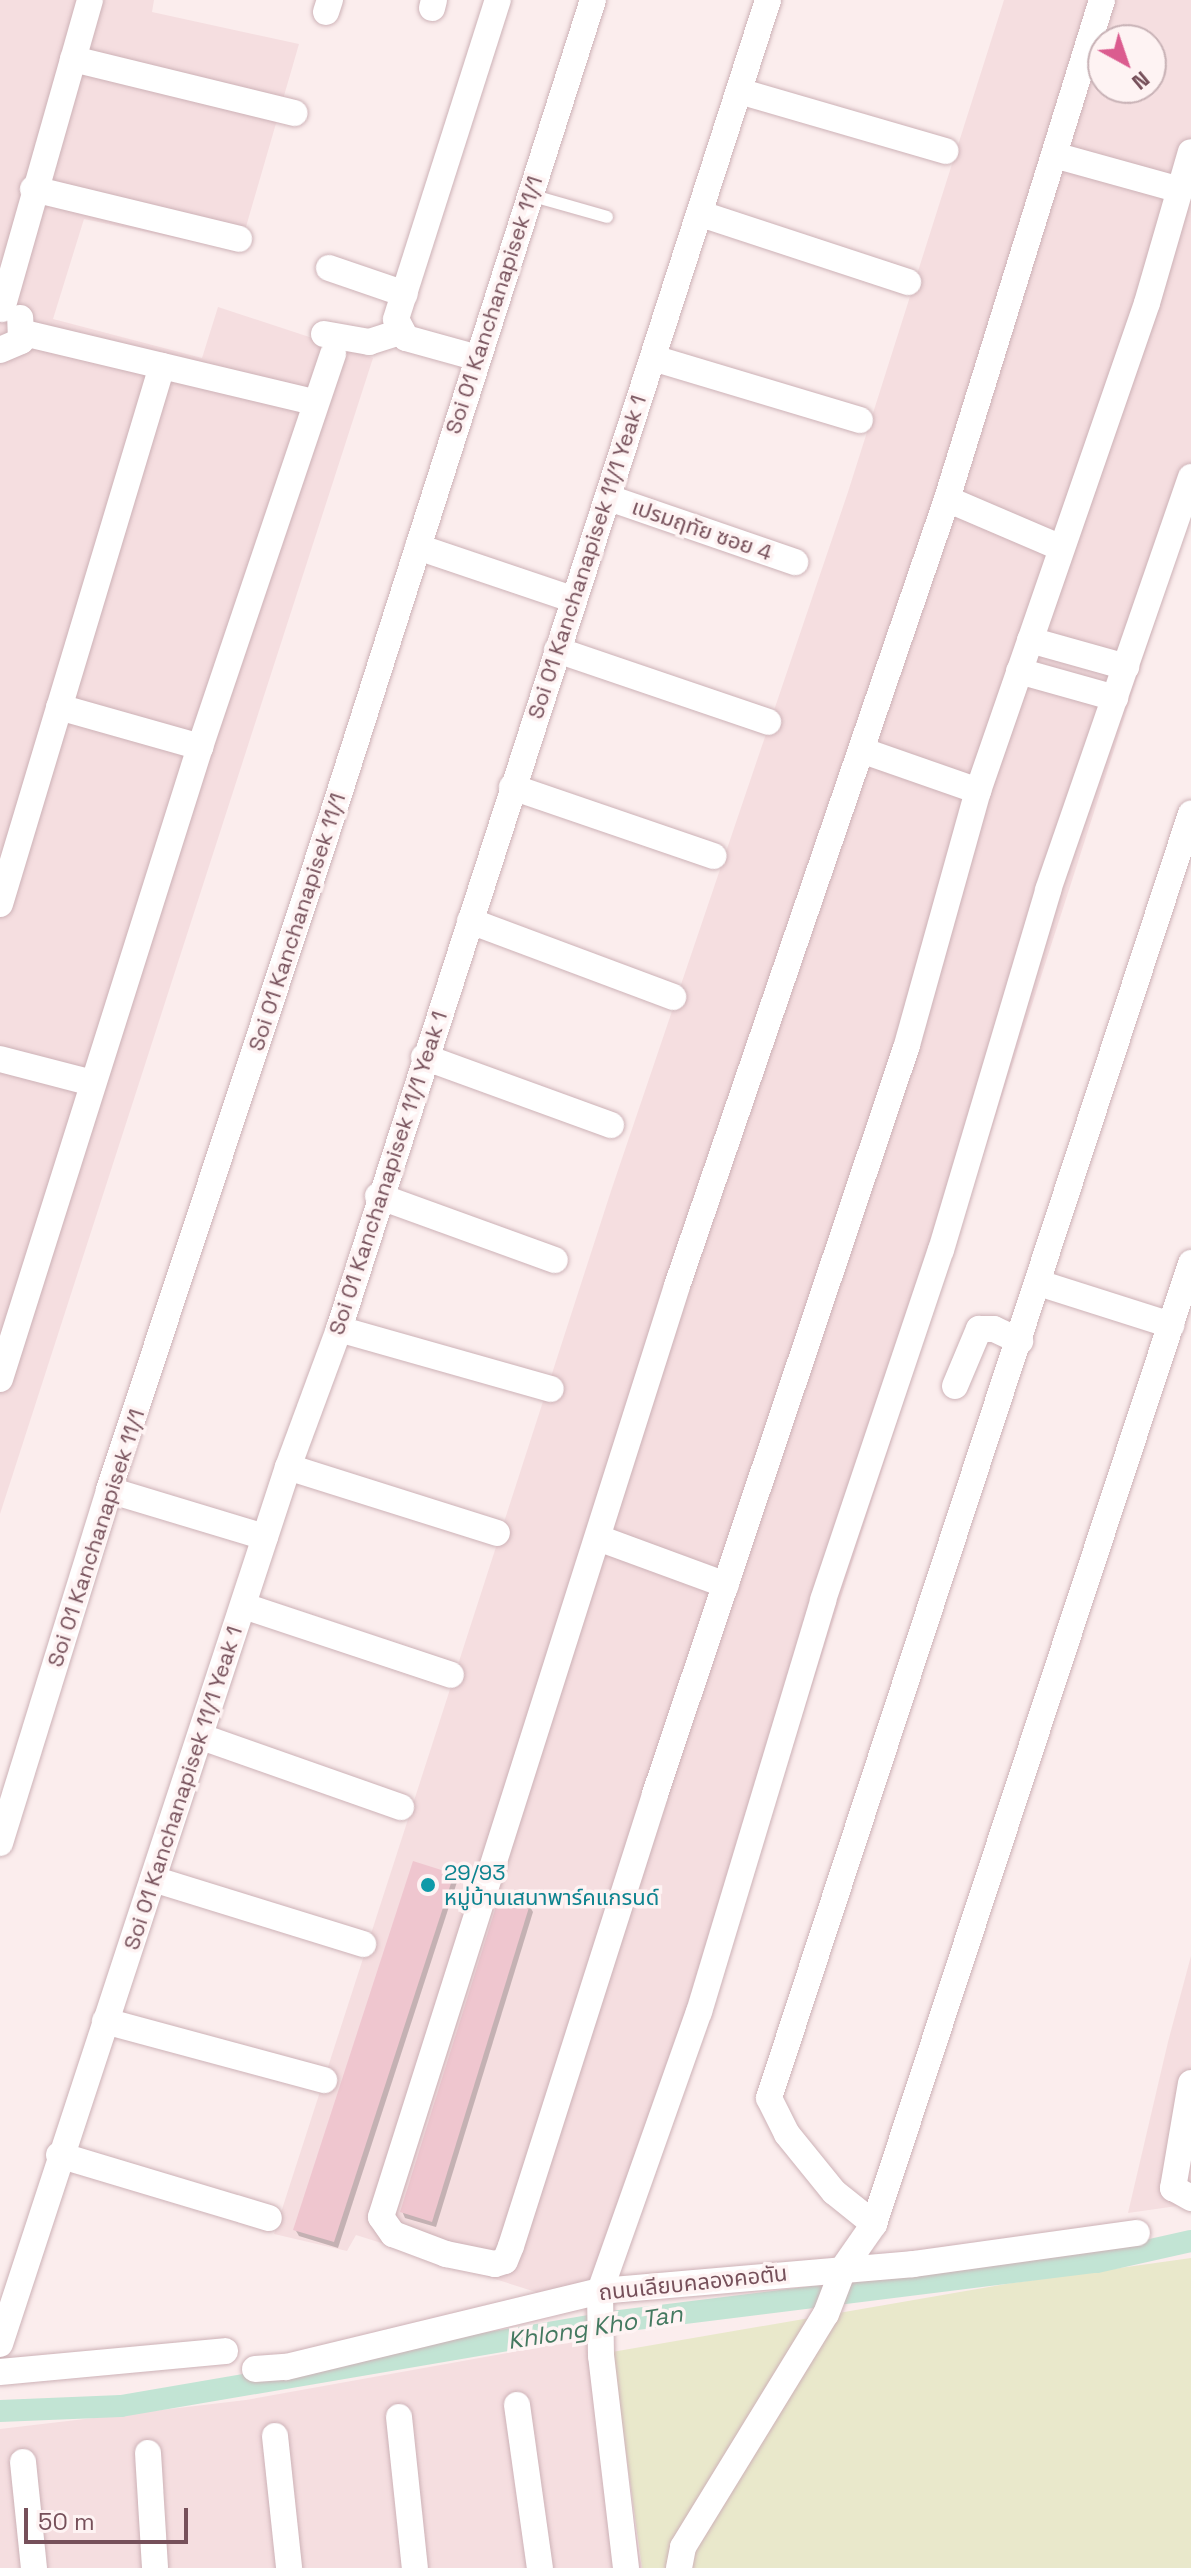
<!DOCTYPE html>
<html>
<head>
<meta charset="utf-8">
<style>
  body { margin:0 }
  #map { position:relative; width:1191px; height:2568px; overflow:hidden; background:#fbeded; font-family:"Space Grotesk","Noto Sans Thai",sans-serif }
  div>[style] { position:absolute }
  .residential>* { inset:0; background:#f5dee0 }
  .green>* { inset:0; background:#e9e8cb }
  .shadow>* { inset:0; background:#0003 }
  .canal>* { height:22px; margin:-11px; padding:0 11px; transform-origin:11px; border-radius:11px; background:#c2e4d4 }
  .building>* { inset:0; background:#efc6cf }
  .roads { filter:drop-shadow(0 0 2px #cdb2b7) drop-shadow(0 0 2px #cdb2b7) }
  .service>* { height:12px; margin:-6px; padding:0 6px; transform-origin:6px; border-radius:6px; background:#fff }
  .minor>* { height:26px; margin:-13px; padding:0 13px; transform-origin:13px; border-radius:13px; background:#fff }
  .dots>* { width:22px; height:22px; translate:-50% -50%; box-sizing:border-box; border:4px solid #fef3f3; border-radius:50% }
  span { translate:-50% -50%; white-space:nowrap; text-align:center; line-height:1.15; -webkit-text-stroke:7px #fef3f3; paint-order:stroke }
  .street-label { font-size:22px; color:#76505a }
  .culture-label { font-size:22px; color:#0d838f }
  .left { translate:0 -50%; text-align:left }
  .water-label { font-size:24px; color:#447960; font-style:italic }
  .north { position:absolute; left:1087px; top:24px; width:80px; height:80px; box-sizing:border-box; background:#fef3f3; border:2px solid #c8b2b6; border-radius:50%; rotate:140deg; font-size:22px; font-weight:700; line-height:32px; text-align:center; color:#76505a }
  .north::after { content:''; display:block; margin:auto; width:28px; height:36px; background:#db5c8f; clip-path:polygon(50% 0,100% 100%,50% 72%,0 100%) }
  .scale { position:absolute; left:24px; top:2508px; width:164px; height:36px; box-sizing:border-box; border:4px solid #76505a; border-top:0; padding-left:10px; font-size:24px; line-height:28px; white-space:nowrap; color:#76505a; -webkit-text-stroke:6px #fef3f3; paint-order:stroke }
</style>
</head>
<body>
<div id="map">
  <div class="residential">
    <div style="clip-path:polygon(0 0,154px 0,152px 12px,299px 44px,239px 251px,84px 219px,53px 319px,202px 358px,218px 307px,373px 358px,0 1514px)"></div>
    <div style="clip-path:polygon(evenodd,1004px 0,1191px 0,1191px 511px,795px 1740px,617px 2280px,542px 2294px,356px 2235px,347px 2251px,274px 2234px,611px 1191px,848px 492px,1004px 0,1103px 40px,1151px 40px,1151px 88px,1103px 88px,1103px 40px)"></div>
    <div style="clip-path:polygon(1191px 1956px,1191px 2204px,1128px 2213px,1168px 2042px)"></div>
    <div style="clip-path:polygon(601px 2336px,642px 2568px,0 2568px,0 2429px,246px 2400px)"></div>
  </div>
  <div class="green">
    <div style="clip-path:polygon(1191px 2258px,1191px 2568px,642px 2568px,612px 2352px,1012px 2283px)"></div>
  </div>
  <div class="shadow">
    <div style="clip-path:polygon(453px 1876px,457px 1882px,338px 2248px,299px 2236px,295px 2229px)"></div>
    <div style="clip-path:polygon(529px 1905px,533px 1912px,436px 2227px,405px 2218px,402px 2211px)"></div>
  </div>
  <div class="canal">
    <div style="left:0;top:2411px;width:121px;rotate:-2.4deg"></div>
    <div style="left:121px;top:2406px;width:498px;rotate:-9.7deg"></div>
    <div style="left:612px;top:2322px;width:489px;rotate:-7.1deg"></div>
    <div style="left:1097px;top:2262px;width:96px;rotate:-12.6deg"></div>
  </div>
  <div class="building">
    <div style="clip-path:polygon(413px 1861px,454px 1874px,334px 2242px,293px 2230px)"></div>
    <div style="clip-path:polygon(500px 1894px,530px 1904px,432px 2222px,400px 2212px)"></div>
  </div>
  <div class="roads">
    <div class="service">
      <div style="left:530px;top:195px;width:80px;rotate:15.9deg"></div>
    </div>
    <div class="minor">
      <div style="left:1102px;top:0;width:523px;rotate:107.26deg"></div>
      <div style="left:947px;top:499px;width:832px;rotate:108.94deg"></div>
      <div style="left:677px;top:1286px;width:977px;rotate:107.64deg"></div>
      <div style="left:381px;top:2217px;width:21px;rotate:55deg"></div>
      <div style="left:393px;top:2234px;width:57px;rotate:20.7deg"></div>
      <div style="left:446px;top:2254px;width:50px;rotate:11.5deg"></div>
      <div style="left:495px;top:2264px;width:10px;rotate:-17deg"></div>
      <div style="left:505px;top:2261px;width:16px;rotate:-68deg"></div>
      <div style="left:511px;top:2246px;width:474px;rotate:-72.3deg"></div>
      <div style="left:655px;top:1794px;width:790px;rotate:-71.4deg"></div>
      <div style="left:907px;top:1045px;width:264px;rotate:-74.4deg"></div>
      <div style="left:978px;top:791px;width:516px;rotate:-70.9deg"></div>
      <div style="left:1147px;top:303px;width:157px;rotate:-73.8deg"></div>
      <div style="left:432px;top:8px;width:8px;rotate:-76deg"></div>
      <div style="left:326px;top:12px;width:13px;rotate:-72deg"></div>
      <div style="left:73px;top:59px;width:228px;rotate:13.7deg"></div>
      <div style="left:739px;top:91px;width:215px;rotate:16.2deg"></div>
      <div style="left:1054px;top:155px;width:131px;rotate:15.5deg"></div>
      <div style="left:33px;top:189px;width:212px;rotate:13.6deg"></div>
      <div style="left:701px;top:214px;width:218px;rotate:18.2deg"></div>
      <div style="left:329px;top:268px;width:80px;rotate:18.9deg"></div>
      <div style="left:2px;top:309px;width:321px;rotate:-74.1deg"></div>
      <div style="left:24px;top:333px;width:297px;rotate:13.4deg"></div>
      <div style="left:324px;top:334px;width:46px;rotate:10.1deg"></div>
      <div style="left:369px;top:342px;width:33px;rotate:-18deg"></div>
      <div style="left:0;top:350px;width:23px;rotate:-23deg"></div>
      <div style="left:21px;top:341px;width:23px;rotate:-92deg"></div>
      <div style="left:478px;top:358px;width:75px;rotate:-164.5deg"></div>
      <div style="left:406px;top:338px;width:21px;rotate:-118deg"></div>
      <div style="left:396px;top:319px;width:335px;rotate:-72.3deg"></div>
      <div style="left:653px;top:358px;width:216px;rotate:16.7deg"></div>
      <div style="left:609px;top:498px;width:197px;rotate:19deg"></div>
      <div style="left:947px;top:499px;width:122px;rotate:23.2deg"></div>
      <div style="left:418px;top:547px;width:163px;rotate:18.7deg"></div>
      <div style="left:1030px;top:640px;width:100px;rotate:15.7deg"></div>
      <div style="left:557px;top:650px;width:223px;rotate:18.8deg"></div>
      <div style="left:1019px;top:671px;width:100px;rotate:15.7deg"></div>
      <div style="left:59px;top:707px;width:147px;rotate:15.8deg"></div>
      <div style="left:864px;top:751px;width:121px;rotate:19.3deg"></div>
      <div style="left:512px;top:787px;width:213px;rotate:18.9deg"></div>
      <div style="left:0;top:904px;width:562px;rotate:-73.24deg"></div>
      <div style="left:470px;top:921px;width:217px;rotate:20.5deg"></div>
      <div style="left:424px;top:1057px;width:199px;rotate:20deg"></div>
      <div style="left:0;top:1059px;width:95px;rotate:14.6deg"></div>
      <div style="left:378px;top:1196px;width:188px;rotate:19.9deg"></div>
      <div style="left:1039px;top:1283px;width:139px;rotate:17.7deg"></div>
      <div style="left:339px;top:1329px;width:220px;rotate:15.8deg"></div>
      <div style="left:0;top:1379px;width:663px;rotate:-72.44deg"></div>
      <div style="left:200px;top:747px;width:415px;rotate:-71.3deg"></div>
      <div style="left:955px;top:1386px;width:62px;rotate:-67.2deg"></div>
      <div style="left:979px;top:1329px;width:15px"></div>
      <div style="left:994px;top:1329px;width:29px;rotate:25deg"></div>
      <div style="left:288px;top:1467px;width:219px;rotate:17.5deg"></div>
      <div style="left:109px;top:1490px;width:163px;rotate:16.8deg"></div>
      <div style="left:601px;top:1539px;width:133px;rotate:20.2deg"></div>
      <div style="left:244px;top:1606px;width:218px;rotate:18.4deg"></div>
      <div style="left:202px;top:1737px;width:211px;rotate:19.4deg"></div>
      <div style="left:0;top:1843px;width:369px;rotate:-72.8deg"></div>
      <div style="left:109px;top:1490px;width:690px;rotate:-71.67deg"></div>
      <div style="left:326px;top:835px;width:877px;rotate:-72.27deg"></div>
      <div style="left:153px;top:1879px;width:220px;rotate:17.2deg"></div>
      <div style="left:105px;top:2021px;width:227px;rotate:15.1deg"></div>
      <div style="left:1191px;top:2083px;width:107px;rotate:99.7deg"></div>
      <div style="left:1173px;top:2188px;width:21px;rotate:29deg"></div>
      <div style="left:59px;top:2155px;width:219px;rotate:16.7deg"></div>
      <div style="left:874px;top:2224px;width:51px;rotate:-141.3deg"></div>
      <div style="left:834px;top:2192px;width:75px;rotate:-129deg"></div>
      <div style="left:787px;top:2134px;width:40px;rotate:-116.6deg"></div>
      <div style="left:769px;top:2098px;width:1352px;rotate:-71.81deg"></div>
      <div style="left:0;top:2344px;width:923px;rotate:-71.82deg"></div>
      <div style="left:288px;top:1467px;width:147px;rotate:-69.7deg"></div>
      <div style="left:339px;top:1329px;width:1397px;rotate:-72.11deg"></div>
      <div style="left:255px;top:2369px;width:31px;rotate:-4deg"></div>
      <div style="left:286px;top:2367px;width:323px;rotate:-13.6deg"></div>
      <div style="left:600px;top:2291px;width:314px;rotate:-4.9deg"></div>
      <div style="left:913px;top:2264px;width:226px;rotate:-7.9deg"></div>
      <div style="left:0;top:2372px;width:226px;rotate:-5.3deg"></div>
      <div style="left:517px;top:2405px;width:165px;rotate:82deg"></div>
      <div style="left:399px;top:2417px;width:152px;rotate:84deg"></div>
      <div style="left:275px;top:2436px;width:133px;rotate:83.9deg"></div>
      <div style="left:148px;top:2453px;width:115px;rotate:86.5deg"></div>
      <div style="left:23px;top:2462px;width:107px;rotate:84.1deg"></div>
      <div style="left:626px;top:2568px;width:213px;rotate:-96.7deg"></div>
      <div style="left:601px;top:2356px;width:65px;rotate:-90.9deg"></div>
      <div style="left:600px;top:2291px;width:296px;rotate:-70.5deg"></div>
      <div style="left:699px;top:2012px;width:430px;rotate:-73.2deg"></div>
      <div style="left:823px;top:1600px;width:369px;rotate:-71.4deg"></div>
      <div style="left:941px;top:1250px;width:376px;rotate:-73.4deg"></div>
      <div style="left:1048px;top:890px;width:437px;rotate:-70.9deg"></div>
      <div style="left:679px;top:2568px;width:21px;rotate:-79deg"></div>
      <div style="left:683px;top:2547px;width:273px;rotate:-58.5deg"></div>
      <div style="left:826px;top:2314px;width:50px;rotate:-69deg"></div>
      <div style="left:844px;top:2267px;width:52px;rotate:-55.1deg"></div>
      <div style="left:874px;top:2224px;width:1012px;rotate:-71.74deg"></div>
    </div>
  </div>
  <div class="dots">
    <div style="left:428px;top:1885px;background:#0f9aa8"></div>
  </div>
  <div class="street-label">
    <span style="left:494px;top:305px;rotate:-72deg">Soi 01 Kanchanapisek 11/1</span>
    <span style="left:702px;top:530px;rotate:19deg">เปรมฤทัย ซอย 4</span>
    <span style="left:587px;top:557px;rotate:-72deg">Soi 01 Kanchanapisek 11/1 Yeak 1</span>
    <span style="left:297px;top:922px;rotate:-72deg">Soi 01 Kanchanapisek 11/1</span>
    <span style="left:388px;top:1173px;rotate:-72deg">Soi 01 Kanchanapisek 11/1 Yeak 1</span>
    <span style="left:96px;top:1538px;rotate:-72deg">Soi 01 Kanchanapisek 11/1</span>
    <span style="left:183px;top:1788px;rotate:-72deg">Soi 01 Kanchanapisek 11/1 Yeak 1</span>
    <span style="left:693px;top:2283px;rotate:-6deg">ถนนเลียบคลองคอตัน</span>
  </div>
  <div class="culture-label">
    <span class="left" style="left:444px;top:1885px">29/93<br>หมู่บ้านเสนาพาร์คแกรนด์</span>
  </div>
  <div class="water-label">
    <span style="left:595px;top:2327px;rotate:-9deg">Khlong Kho Tan</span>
  </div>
  <div class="north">N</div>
  <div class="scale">50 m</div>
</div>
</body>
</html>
